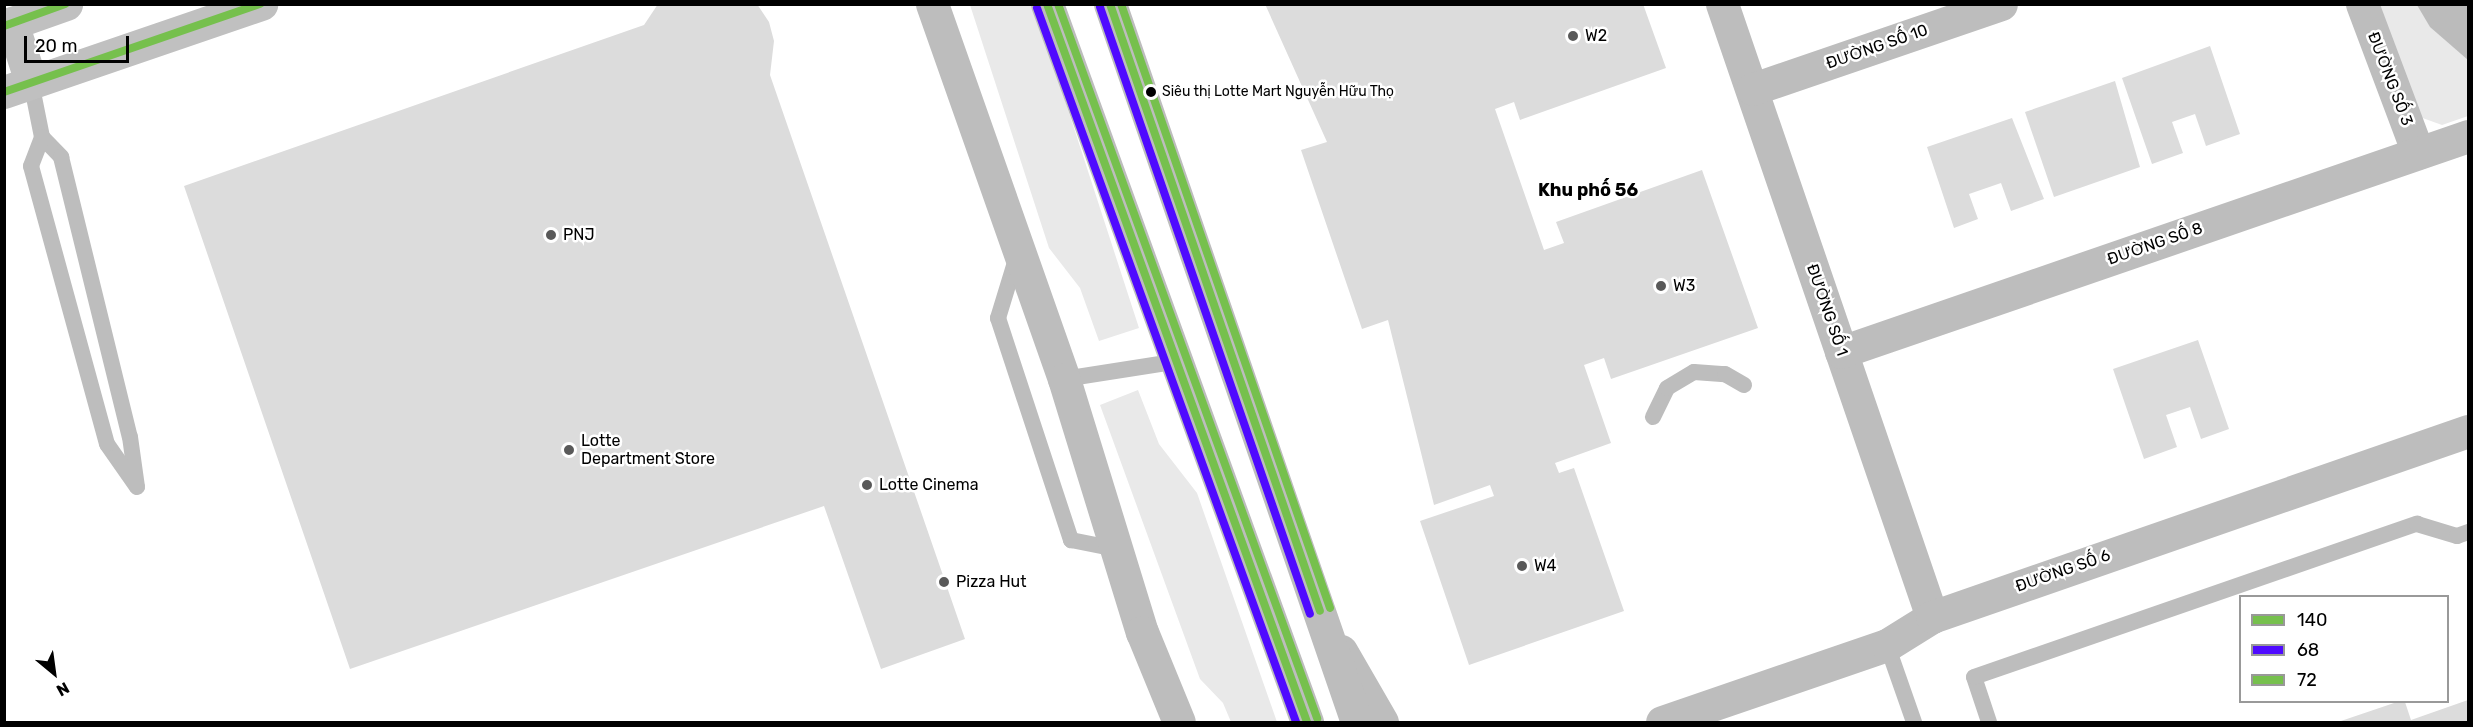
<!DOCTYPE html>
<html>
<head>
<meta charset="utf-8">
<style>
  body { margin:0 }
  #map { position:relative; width:2473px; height:727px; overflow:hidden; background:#fff; font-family:Rubik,sans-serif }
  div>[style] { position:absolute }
  .green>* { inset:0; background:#e9e9e9 }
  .water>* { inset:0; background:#bbb }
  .building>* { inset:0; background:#dcdcdc }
  .lane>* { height:16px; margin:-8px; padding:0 8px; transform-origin:8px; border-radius:8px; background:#bdbdbd }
  .street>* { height:33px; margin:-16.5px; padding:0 16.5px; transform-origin:16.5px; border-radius:16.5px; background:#bdbdbd }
  .secondary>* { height:33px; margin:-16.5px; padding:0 16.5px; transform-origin:16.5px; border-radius:16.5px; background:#c0c0c0 }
  .primary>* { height:33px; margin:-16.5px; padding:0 16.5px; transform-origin:16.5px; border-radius:16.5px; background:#bdbdbd }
  .bus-1>* { height:8px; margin:-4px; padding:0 4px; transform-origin:4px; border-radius:4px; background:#76c04d }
  .bus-2>* { height:8px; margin:-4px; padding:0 4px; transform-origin:4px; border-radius:4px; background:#4f0aff }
  .bus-3>* { height:8px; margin:-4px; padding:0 4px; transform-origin:4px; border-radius:4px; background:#76c04d }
  .dots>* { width:16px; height:16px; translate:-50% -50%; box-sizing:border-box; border:3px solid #fff; border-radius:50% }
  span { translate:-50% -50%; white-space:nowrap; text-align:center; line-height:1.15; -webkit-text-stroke:5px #fff; paint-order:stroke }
  .bus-label { font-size:14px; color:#000 }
  .left { translate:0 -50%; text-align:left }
  .poi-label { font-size:16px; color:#000 }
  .street-label { font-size:16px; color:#000 }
  .neighbourhood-label { font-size:18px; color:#000; font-weight:700 }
  .frame { position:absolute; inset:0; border:6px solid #000; pointer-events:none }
  .legend { position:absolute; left:2239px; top:595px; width:210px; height:108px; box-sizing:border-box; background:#fff; border:2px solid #999; margin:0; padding:8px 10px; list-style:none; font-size:18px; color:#000 }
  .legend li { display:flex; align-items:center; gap:12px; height:30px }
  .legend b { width:30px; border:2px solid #999 }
  .north { position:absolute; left:24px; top:643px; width:60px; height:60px; -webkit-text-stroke:4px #fff; paint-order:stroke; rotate:151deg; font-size:16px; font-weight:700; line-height:24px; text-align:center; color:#000 }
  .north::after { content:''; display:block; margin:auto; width:21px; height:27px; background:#000; clip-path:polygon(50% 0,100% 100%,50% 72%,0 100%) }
  .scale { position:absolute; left:24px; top:36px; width:105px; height:27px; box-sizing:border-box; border:3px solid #000; border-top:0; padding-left:8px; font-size:18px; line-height:21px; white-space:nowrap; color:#000; -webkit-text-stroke:4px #fff; paint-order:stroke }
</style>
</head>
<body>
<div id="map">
  <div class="green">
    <div style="clip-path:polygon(970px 5px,1034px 5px,1139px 328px,1099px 341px,1080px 288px,1049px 248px)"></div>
    <div style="clip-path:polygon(2377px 5px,2468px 5px,2468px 116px,2442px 125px,2417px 116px)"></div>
    <div style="clip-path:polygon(1138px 390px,1159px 444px,1197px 493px,1277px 722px,1231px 722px,1223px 703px,1200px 679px,1100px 405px)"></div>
  </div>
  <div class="water">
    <div style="clip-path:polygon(2417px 5px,2468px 5px,2468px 60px,2430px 27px)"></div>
  </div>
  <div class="building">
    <div style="clip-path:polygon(658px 4px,757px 4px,769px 22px,774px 41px,770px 75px,965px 639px,881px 669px,824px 506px,350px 669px,184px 186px,644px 25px)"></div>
    <div style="clip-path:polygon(1265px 4px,1643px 4px,1666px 68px,1520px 120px,1514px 102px,1495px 109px,1544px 250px,1564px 243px,1556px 222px,1702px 170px,1758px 328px,1611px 379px,1604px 358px,1584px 365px,1611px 443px,1555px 463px,1559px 473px,1574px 468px,1624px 611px,1469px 665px,1420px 521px,1494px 496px,1490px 485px,1434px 505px,1388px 320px,1362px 329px,1301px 150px,1327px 142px)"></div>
    <div style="clip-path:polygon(2210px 46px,2240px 134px,2206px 146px,2195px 114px,2172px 122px,2183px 153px,2152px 164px,2122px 78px)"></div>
    <div style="clip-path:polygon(2115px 81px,2140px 167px,2054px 197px,2025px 112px)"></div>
    <div style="clip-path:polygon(2012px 118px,2044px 199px,2011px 211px,2001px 183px,1969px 194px,1978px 219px,1954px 228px,1927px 147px)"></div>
    <div style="clip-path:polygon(2198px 340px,2229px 429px,2201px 439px,2190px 407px,2166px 415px,2177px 447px,2144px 459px,2113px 369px)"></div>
    <div style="clip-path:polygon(2468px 700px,2468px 722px,2338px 722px,2397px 702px,2405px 702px,2411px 720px)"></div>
  </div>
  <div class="lane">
    <div style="left:31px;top:82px;width:56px;rotate:78.7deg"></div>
    <div style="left:42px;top:137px;width:28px;rotate:46deg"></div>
    <div style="left:61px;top:157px;width:288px;rotate:76.2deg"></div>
    <div style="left:130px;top:437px;width:50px;rotate:82deg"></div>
    <div style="left:137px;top:487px;width:52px;rotate:-124.9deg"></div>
    <div style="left:107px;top:444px;width:288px;rotate:-105.3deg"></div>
    <div style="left:31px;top:166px;width:31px;rotate:-69deg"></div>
    <div style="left:1017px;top:256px;width:65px;rotate:107deg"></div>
    <div style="left:998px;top:318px;width:234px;rotate:71.8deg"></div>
    <div style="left:1071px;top:540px;width:46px;rotate:11.3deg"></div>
    <div style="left:1064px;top:379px;width:110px;rotate:-8.9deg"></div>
    <div style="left:1653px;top:417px;width:32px;rotate:-64deg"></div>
    <div style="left:1667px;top:388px;width:31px;rotate:-31deg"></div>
    <div style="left:1694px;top:372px;width:31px;rotate:4deg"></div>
    <div style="left:1725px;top:374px;width:22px;rotate:30deg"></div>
    <div style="left:1887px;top:645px;width:82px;rotate:70.7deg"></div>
    <div style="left:1989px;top:722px;width:47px;rotate:-108.4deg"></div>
    <div style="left:1974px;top:677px;width:469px;rotate:-19.1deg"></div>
    <div style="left:2417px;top:524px;width:42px;rotate:16.7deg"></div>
    <div style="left:2457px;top:536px;width:12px;rotate:-20deg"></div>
  </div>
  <div class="street">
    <div style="left:932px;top:4px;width:398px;rotate:70.6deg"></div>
    <div style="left:1064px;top:379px;width:265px;rotate:72.9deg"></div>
    <div style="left:1142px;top:632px;width:97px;rotate:67.7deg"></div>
    <div style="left:1722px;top:4px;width:648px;rotate:71.09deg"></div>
    <div style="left:2362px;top:4px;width:159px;rotate:69.4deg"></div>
    <div style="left:1753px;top:89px;width:262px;rotate:-18.9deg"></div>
    <div style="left:1841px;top:352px;width:663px;rotate:-19.01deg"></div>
    <div style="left:1341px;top:651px;width:82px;rotate:60deg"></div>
    <div style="left:1662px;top:722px;width:238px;rotate:-18.9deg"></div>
    <div style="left:1887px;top:645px;width:53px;rotate:-31.9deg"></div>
    <div style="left:1932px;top:617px;width:567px;rotate:-19.14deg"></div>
  </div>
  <div class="secondary">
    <div style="left:12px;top:23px;width:62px;rotate:72.1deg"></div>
    <div style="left:4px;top:26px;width:66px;rotate:-19.5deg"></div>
    <div style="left:4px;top:92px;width:272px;rotate:-18.9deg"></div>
  </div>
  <div class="primary">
    <div style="left:1047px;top:4px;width:764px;rotate:70.09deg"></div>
    <div style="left:1110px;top:4px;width:759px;rotate:71.02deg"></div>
  </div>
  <div class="bus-1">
    <div style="left:1047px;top:4px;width:764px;rotate:70.09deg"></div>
    <div style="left:1110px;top:4px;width:642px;rotate:70.92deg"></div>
    <div style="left:4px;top:26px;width:65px;rotate:-19.8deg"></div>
    <div style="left:4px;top:92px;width:271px;rotate:-19deg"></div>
  </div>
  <div class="bus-2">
    <div style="left:1100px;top:7px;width:642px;rotate:70.92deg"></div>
    <div style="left:1037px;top:8px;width:760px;rotate:70.06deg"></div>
  </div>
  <div class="bus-3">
    <div style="left:1058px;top:4px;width:760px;rotate:70.06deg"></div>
    <div style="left:1121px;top:4px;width:639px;rotate:70.91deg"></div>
  </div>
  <div class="dots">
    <div style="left:1573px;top:36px;background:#595959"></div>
    <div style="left:1151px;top:92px;background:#000"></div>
    <div style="left:551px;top:235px;background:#595959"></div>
    <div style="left:1661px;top:286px;background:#595959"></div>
    <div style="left:569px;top:450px;background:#595959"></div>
    <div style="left:867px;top:485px;background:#595959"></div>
    <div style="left:1522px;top:566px;background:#595959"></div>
    <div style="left:944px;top:582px;background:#595959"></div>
  </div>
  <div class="bus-label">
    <span class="left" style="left:1162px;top:92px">Siêu thị Lotte Mart Nguyễn Hữu Thọ</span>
  </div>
  <div class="poi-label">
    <span class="left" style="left:1585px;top:36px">W2</span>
    <span class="left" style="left:563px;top:235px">PNJ</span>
    <span class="left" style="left:1673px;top:286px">W3</span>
    <span class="left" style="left:581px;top:450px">Lotte<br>Department Store</span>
    <span class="left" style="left:879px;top:485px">Lotte Cinema</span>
    <span class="left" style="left:1534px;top:566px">W4</span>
    <span class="left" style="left:956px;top:582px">Pizza Hut</span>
  </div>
  <div class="street-label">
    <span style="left:1877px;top:47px;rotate:-19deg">ĐƯỜNG SỐ 10</span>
    <span style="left:2390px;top:79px;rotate:69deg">ĐƯỜNG SỐ 3</span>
    <span style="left:2155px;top:244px;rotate:-19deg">ĐƯỜNG SỐ 8</span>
    <span style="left:1827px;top:310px;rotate:71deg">ĐƯỜNG SỐ 1</span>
    <span style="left:2063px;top:571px;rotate:-19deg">ĐƯỜNG SỐ 6</span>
  </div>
  <div class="neighbourhood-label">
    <span style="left:1588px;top:190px">Khu phố 56</span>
  </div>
  <div class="frame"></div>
  <ul class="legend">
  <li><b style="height:8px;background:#76c04d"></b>140</li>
  <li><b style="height:8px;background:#4f0aff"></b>68</li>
  <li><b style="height:8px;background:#76c04d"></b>72</li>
  </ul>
  <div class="north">N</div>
  <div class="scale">20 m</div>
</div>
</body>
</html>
